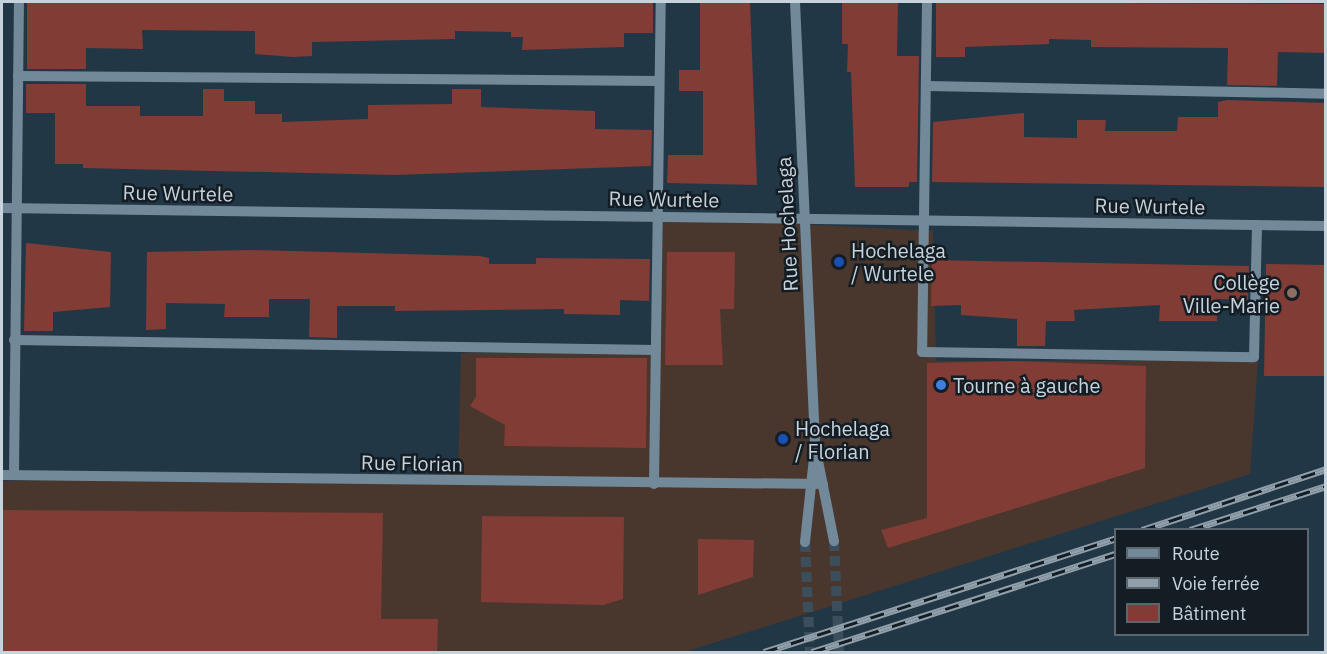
<!DOCTYPE html>
<html>
<head>
<meta charset="utf-8">
<style>
  body { margin:0 }
  #map { position:relative; width:1327px; height:654px; overflow:hidden; background:#223746; font-family:"IBM Plex Sans",sans-serif }
  div>[style] { position:absolute }
  .industrial>* { inset:0; background:#49372e }
  .building>* { inset:0; background:#803c35 }
  .minor-tunnel>* { height:10px; margin-top:-5px; transform-origin:0; background:repeating-linear-gradient(90deg,#3b4e5c 0 10px,transparent 0 15px) }
  .minor>* { height:10px; margin:-5px; padding:0 5px; transform-origin:5px; border-radius:5px; background:#72899a }
  .rail>* { height:7px; margin-top:-3.5px; transform-origin:0; background:repeating-linear-gradient(90deg,#141d24 0 14px,#909faa 0 28px); box-sizing:border-box; border-block:2px solid #909faa }
  .dots>* { width:16px; height:16px; translate:-50% -50%; box-sizing:border-box; border:3px solid #141d24; border-radius:50% }
  span { translate:-50% -50%; white-space:nowrap; text-align:center; line-height:1.15; -webkit-text-stroke:5px #141d24; paint-order:stroke }
  .street-label { font-size:20px; color:#c7d3dc }
  .poi-label { font-size:20px; color:#c7d3dc }
  .left { translate:0 -50%; text-align:left }
  .right { translate:-100% -50%; text-align:right }
  .frame { position:absolute; inset:0; border:3px solid #c7d3dc; pointer-events:none }
  .legend { position:absolute; left:1114px; top:528px; width:195px; height:108px; box-sizing:border-box; background:#141d24; border:2px solid #5c666e; margin:0; padding:8px 10px; list-style:none; font-size:18px; color:#c7d3dc }
  .legend li { display:flex; align-items:center; gap:12px; height:30px }
  .legend b { width:30px; border:2px solid #5c666e }
</style>
</head>
<body>
<div id="map">
  <div class="industrial">
    <div style="clip-path:polygon(658px 217px,933px 231px,936px 361px,1258px 361px,1250px 474px,685px 652px,2px 652px,2px 481px,458px 474px,461px 353px,656px 350px)"></div>
  </div>
  <div class="building">
    <div style="clip-path:polygon(27px 2px,653px 2px,653px 33px,624px 33px,624px 47px,522px 50px,523px 37px,511px 37px,511px 32px,455px 31px,455px 39px,312px 42px,312px 56px,293px 57px,255px 54px,255px 31px,142px 30px,143px 49px,86px 48px,86px 69px,27px 69px)"></div>
    <div style="clip-path:polygon(700px 2px,750px 2px,757px 185px,667px 183px,668px 155px,703px 155px,703px 91px,679px 91px,679px 70px,700px 70px)"></div>
    <div style="clip-path:polygon(842px 2px,898px 2px,897px 56px,919px 56px,917px 182px,909px 182px,909px 187px,855px 187px,851px 72px,847px 72px,848px 44px,842px 44px)"></div>
    <div style="clip-path:polygon(936px 2px,1326px 4px,1326px 53px,1278px 52px,1277px 86px,1227px 85px,1228px 48px,1091px 47px,1091px 40px,1049px 39px,1049px 44px,965px 47px,965px 57px,936px 57px)"></div>
    <div style="clip-path:polygon(26px 84px,86px 84px,86px 106px,140px 106px,140px 116px,203px 116px,203px 89px,224px 89px,224px 101px,255px 101px,255px 114px,282px 114px,282px 122px,368px 119px,368px 105px,452px 104px,452px 89px,481px 89px,481px 107px,595px 111px,595px 129px,652px 130px,651px 166px,395px 175px,83px 168px,83px 164px,55px 164px,55px 113px,26px 113px)"></div>
    <div style="clip-path:polygon(1227px 100px,1326px 103px,1326px 187px,932px 182px,933px 122px,1024px 113px,1024px 137px,1077px 138px,1077px 120px,1106px 120px,1105px 131px,1177px 131px,1178px 117px,1218px 117px,1218px 102px)"></div>
    <div style="clip-path:polygon(26px 243px,111px 252px,110px 307px,53px 312px,53px 331px,24px 331px)"></div>
    <div style="clip-path:polygon(251px 250px,480px 256px,489px 258px,489px 264px,536px 264px,536px 258px,650px 259px,649px 301px,620px 300px,620px 315px,564px 314px,564px 309px,395px 311px,395px 306px,337px 306px,337px 338px,309px 337px,310px 299px,269px 299px,269px 317px,224px 317px,225px 304px,166px 303px,166px 329px,146px 330px,147px 252px)"></div>
    <div style="clip-path:polygon(667px 252px,735px 252px,734px 309px,720px 309px,723px 365px,665px 365px)"></div>
    <div style="clip-path:polygon(932px 260px,1249px 266px,1248px 300px,1217px 299px,1217px 321px,1159px 321px,1160px 305px,1074px 310px,1075px 321px,1046px 321px,1045px 346px,1017px 346px,1017px 319px,961px 315px,961px 305px,931px 306px)"></div>
    <div style="clip-path:polygon(1266px 264px,1326px 265px,1326px 376px,1264px 376px)"></div>
    <div style="clip-path:polygon(476px 358px,647px 358px,646px 448px,504px 446px,505px 425px,470px 406px,476px 397px)"></div>
    <div style="clip-path:polygon(1016px 361px,1146px 366px,1145px 468px,888px 548px,881px 530px,927px 518px,927px 363px)"></div>
    <div style="clip-path:polygon(2px 510px,383px 513px,381px 619px,438px 619px,437px 652px,2px 652px)"></div>
    <div style="clip-path:polygon(482px 516px,624px 517px,623px 599px,603px 605px,481px 602px)"></div>
    <div style="clip-path:polygon(698px 539px,754px 540px,753px 577px,698px 595px)"></div>
  </div>
  <div class="minor-tunnel">
    <div style="left:834px;top:541px;width:111px;rotate:87.4deg"></div>
    <div style="left:805px;top:542px;width:110px;rotate:87.4deg"></div>
  </div>
  <div class="minor">
    <div style="left:795px;top:2px;width:444px;rotate:87.4deg"></div>
    <div style="left:815px;top:446px;width:97px;rotate:78.7deg"></div>
    <div style="left:927px;top:2px;width:350px;rotate:90.8deg"></div>
    <div style="left:922px;top:352px;width:332px;rotate:0.9deg"></div>
    <div style="left:1254px;top:357px;width:132px;rotate:-88.7deg"></div>
    <div style="left:18px;top:76px;width:641px;rotate:0.45deg"></div>
    <div style="left:927px;top:86px;width:399px;rotate:1.1deg"></div>
    <div style="left:2px;top:208px;width:1324px;rotate:0.78deg"></div>
    <div style="left:14px;top:340px;width:642px;rotate:0.89deg"></div>
    <div style="left:2px;top:475px;width:821px;rotate:0.63deg"></div>
    <div style="left:14px;top:475px;width:473px;rotate:-89.4deg"></div>
    <div style="left:654px;top:484px;width:482px;rotate:-89.2deg"></div>
    <div style="left:805px;top:542px;width:84px;rotate:-83.9deg"></div>
  </div>
  <div class="rail">
    <div style="left:1142px;top:530px;width:194px;rotate:-18.3deg"></div>
    <div style="left:1190px;top:530px;width:143px;rotate:-17.9deg"></div>
    <div style="left:764px;top:652px;width:370px;rotate:-17.9deg"></div>
    <div style="left:812px;top:652px;width:319px;rotate:-17.9deg"></div>
  </div>
  <div class="dots">
    <div style="left:839px;top:262px;background:#1a4fb4"></div>
    <div style="left:1292px;top:293px;background:#8d6e63"></div>
    <div style="left:941px;top:385px;background:#3f7fe0"></div>
    <div style="left:783px;top:439px;background:#1a4fb4"></div>
  </div>
  <div class="street-label">
    <span style="left:178px;top:193px;rotate:1deg">Rue Wurtele</span>
    <span style="left:664px;top:199px;rotate:1deg">Rue Wurtele</span>
    <span style="left:1150px;top:206px;rotate:1deg">Rue Wurtele</span>
    <span style="left:787px;top:224px;rotate:-93deg">Rue Hochelaga</span>
    <span style="left:412px;top:463px;rotate:1deg">Rue Florian</span>
  </div>
  <div class="poi-label">
    <span class="left" style="left:851px;top:262px">Hochelaga<br>/ Wurtele</span>
    <span class="right" style="left:1280px;top:294px">Collège<br>Ville-Marie</span>
    <span class="left" style="left:953px;top:385px">Tourne à gauche</span>
    <span class="left" style="left:795px;top:440px">Hochelaga<br>/ Florian</span>
  </div>
  <div class="frame"></div>
  <ul class="legend">
  <li><b style="height:8px;background:#72899a"></b>Route</li>
  <li><b style="height:8px;background:#909faa"></b>Voie ferrée</li>
  <li><b style="height:16px;background:#803c35"></b>Bâtiment</li>
  </ul>
</div>
</body>
</html>
